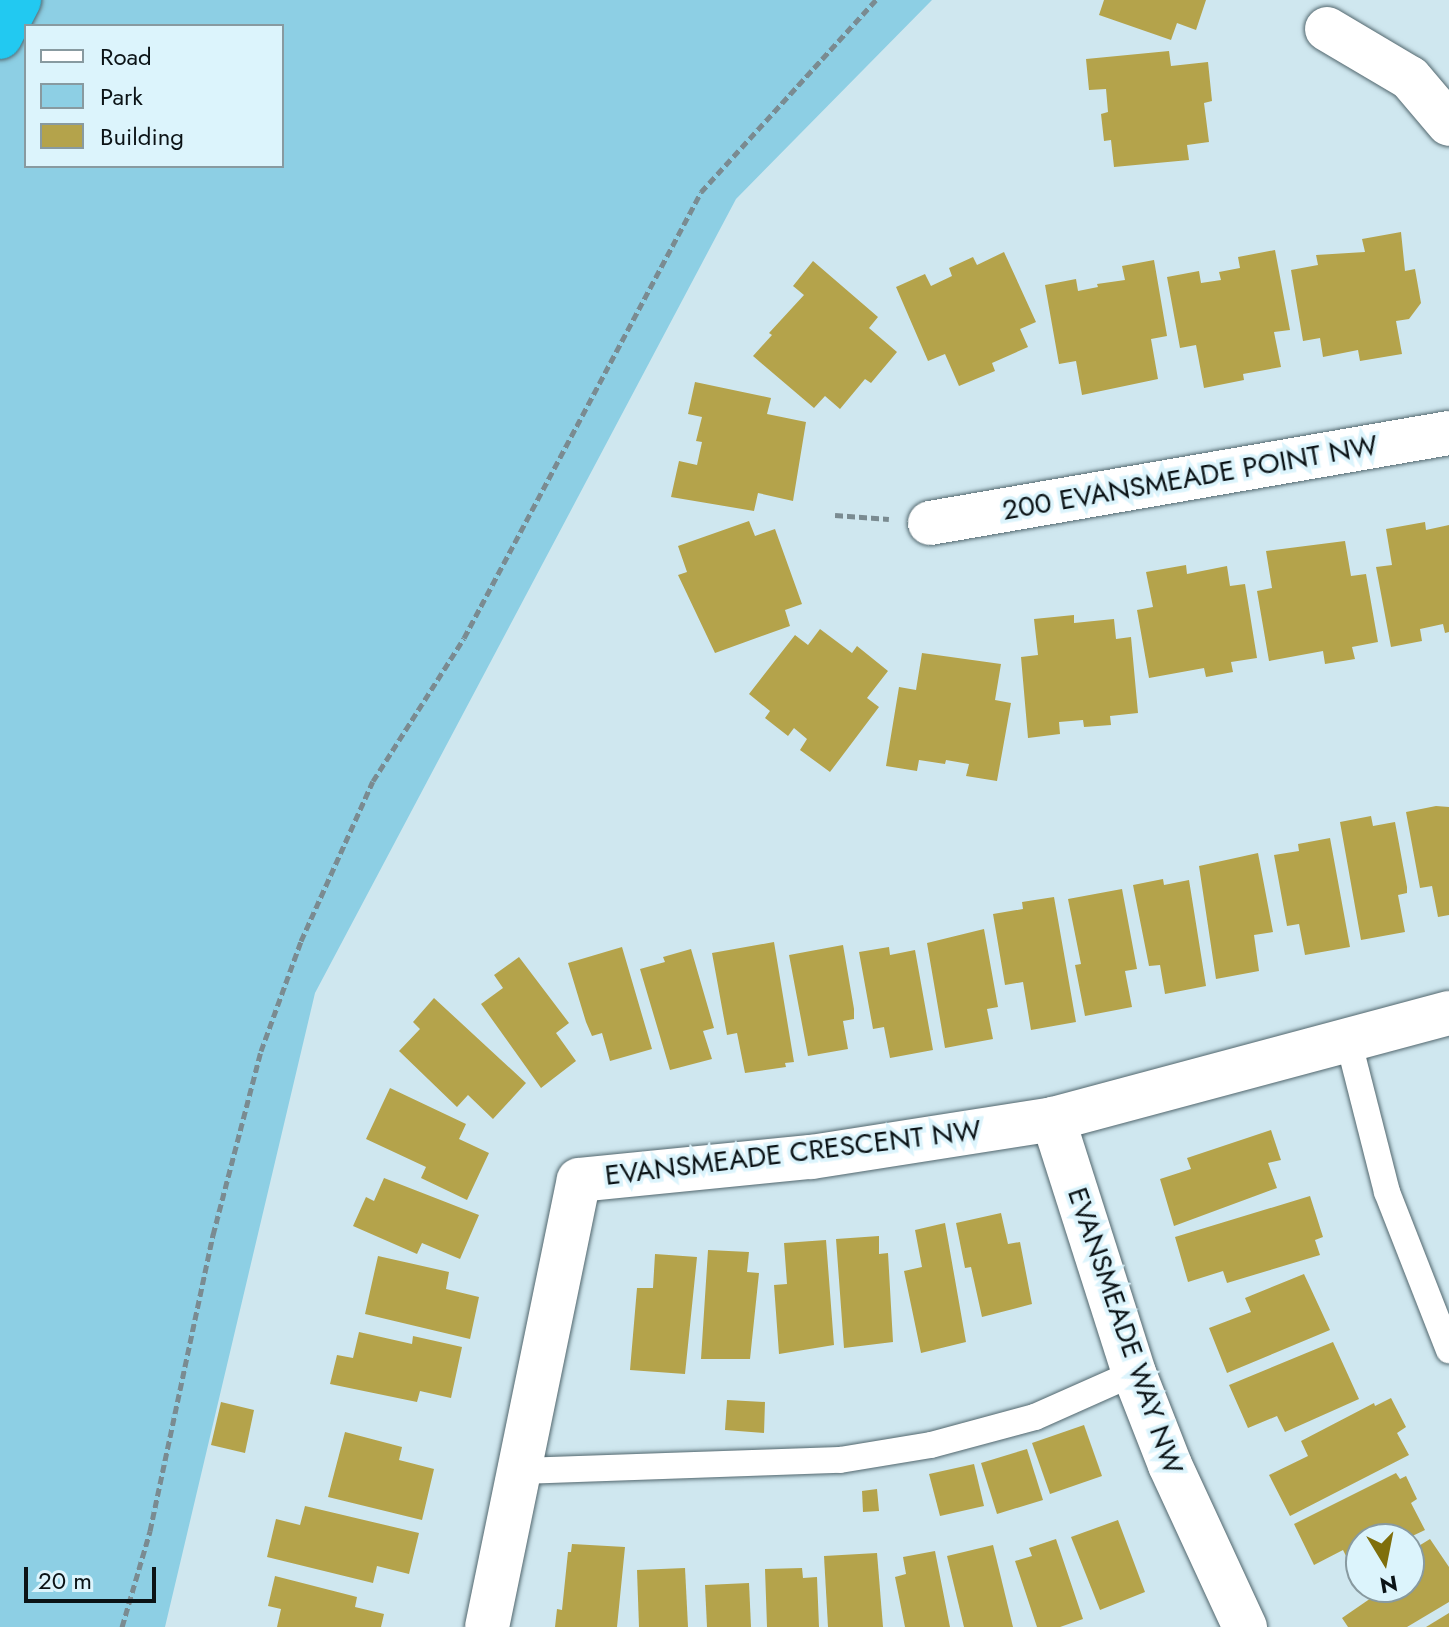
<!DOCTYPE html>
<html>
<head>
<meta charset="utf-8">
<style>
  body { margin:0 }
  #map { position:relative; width:1449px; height:1627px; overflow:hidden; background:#cfe7ef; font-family:Jost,sans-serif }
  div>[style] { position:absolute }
  .green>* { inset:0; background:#8dcfe4 }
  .building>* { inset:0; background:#b4a34b }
  .path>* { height:5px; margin-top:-2.5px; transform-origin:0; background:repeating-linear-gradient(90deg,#7a8b91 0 8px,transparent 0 12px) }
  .roads { filter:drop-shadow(0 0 2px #52676e) drop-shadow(0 0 2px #52676e) }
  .lane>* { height:26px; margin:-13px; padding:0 13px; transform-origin:13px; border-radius:13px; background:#fff }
  .street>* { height:44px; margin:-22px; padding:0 22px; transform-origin:22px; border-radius:22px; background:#fff }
  .highway>* { height:44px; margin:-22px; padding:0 22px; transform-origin:22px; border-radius:22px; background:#22c9f1 }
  span { translate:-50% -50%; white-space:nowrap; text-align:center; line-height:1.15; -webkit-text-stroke:7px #dcf4fc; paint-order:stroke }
  .street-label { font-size:28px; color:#0b1316 }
  .legend { position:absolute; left:24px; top:24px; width:260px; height:144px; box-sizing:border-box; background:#dcf4fc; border:2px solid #889aa0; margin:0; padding:10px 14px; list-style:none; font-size:24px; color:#0b1316 }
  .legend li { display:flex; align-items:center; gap:16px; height:40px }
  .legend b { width:40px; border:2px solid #889aa0 }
  .north { position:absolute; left:1345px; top:1523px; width:80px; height:80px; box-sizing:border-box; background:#dcf4fc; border:2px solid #889aa0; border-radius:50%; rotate:170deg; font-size:22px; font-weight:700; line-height:32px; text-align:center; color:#0b1316 }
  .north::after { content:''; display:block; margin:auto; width:28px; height:36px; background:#7f6f0c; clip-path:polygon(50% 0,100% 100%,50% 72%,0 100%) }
  .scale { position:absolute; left:24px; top:1567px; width:132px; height:36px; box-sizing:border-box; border:4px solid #0b1316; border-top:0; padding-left:10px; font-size:24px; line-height:28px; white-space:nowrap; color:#0b1316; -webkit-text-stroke:6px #dcf4fc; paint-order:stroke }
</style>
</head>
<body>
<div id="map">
  <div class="green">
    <div style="clip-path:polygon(evenodd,0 0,932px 0,736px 199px,315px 993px,165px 1627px,0 1627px,0 0,26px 26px,282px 26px,282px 166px,26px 166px,26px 26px)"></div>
  </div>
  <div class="building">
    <div style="clip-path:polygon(1104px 0,1206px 0,1196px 30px,1177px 23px,1171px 40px,1099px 15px)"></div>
    <div style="clip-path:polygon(1169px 51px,1171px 66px,1208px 62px,1212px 101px,1204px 103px,1209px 142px,1187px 145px,1189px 160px,1114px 167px,1111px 140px,1104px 141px,1101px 114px,1108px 112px,1106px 89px,1089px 90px,1086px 59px)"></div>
    <div style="clip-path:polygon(1401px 232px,1405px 271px,1415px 269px,1421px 303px,1409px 319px,1396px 321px,1402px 354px,1360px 361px,1358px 350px,1323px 357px,1320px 338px,1303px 341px,1291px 270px,1318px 265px,1316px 255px,1365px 252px,1362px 239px)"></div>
    <div style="clip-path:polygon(1275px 250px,1290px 330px,1274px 332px,1281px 367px,1243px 374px,1244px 380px,1204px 388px,1196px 345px,1180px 348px,1167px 277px,1199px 271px,1201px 283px,1221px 280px,1219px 272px,1240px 268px,1238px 257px)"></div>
    <div style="clip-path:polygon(1004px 252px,1036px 322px,1020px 329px,1028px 347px,992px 363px,995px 371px,959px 386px,945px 354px,928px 361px,896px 287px,925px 274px,931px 286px,952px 276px,949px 268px,973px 257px,977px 265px)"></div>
    <div style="clip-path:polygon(1154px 260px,1167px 336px,1151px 339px,1158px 379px,1082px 395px,1076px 361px,1059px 364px,1045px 285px,1076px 279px,1078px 291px,1098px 287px,1097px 284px,1125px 280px,1122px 266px)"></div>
    <div style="clip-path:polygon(813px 261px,878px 317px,869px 328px,897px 352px,871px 383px,865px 379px,840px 409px,825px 396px,814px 408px,753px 356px,772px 335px,769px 333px,804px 295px,793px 286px)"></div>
    <div style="clip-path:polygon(695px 382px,771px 398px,767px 414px,806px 422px,793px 501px,758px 493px,754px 511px,671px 497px,679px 461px,697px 465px,702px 442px,696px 441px,702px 417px,688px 414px)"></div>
    <div style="clip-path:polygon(749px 521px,755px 536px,775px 529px,802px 604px,785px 610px,790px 626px,715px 653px,678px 575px,687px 572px,678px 546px)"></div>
    <div style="clip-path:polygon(1425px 522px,1426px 530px,1449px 525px,1449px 632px,1445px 633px,1443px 624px,1420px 629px,1422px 641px,1391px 647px,1376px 567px,1392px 565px,1386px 529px)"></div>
    <div style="clip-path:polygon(1345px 541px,1351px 576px,1366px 574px,1378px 642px,1352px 647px,1355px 659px,1325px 664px,1323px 651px,1269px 661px,1257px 591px,1272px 588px,1266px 551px)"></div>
    <div style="clip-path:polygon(1186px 565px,1187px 574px,1227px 566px,1230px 586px,1245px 584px,1257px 658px,1231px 662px,1233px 672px,1206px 677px,1204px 668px,1149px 678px,1137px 610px,1153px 607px,1146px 572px)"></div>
    <div style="clip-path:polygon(1074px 615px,1074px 623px,1114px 619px,1116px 639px,1131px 637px,1138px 713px,1110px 716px,1111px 725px,1084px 727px,1083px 720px,1059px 722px,1060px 734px,1028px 738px,1021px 657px,1038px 655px,1034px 619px)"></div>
    <div style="clip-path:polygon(820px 629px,852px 653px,857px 646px,888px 671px,867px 698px,879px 707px,830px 772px,800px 750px,807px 739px,794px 728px,788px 736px,765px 718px,770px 711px,749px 694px,795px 635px,808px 645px)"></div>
    <div style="clip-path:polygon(922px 653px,1001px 664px,995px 700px,1011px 703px,997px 781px,966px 776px,969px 764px,946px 760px,945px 764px,919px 760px,917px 771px,886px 766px,899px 687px,916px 690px)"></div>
    <div style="clip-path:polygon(1436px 806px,1449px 807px,1449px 915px,1438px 917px,1432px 886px,1420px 888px,1406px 812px)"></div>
    <div style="clip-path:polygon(1371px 816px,1373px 826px,1395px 822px,1407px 887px,1407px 893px,1398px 895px,1405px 932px,1361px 940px,1340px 822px)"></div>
    <div style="clip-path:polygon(1330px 838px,1350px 947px,1305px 955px,1299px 924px,1287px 926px,1274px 855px,1299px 851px,1298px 844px)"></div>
    <div style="clip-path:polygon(1258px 853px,1273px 932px,1254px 935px,1259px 971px,1216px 979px,1199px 866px)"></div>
    <div style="clip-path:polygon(1163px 879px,1164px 885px,1189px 880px,1206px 986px,1165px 994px,1160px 965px,1149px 966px,1133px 885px)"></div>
    <div style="clip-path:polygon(1122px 889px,1137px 969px,1125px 971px,1132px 1007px,1085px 1016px,1075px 965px,1081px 964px,1068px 899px)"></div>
    <div style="clip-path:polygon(1054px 897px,1076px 1022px,1031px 1030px,1023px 982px,1005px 985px,993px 914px,1023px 909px,1022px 902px)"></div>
    <div style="clip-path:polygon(984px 929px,998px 1007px,987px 1009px,993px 1039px,945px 1048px,927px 943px)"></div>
    <div style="clip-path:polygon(774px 942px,794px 1062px,785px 1063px,786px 1067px,745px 1073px,737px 1033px,727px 1035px,712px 953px)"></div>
    <div style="clip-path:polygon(843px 945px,854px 1009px,854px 1019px,843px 1021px,848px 1049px,808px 1056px,789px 955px)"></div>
    <div style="clip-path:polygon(622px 947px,652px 1049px,610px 1061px,602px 1033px,592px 1036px,586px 1022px,568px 963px)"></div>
    <div style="clip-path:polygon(889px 947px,890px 955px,915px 950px,933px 1050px,890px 1058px,884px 1027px,873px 1029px,859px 952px)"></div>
    <div style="clip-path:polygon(691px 949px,714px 1028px,703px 1031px,712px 1059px,670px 1070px,640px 969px,665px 962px,663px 957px)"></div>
    <div style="clip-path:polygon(519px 957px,569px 1023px,556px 1033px,576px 1061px,541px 1088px,481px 1004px,503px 988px,494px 975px)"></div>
    <div style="clip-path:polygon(434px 998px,526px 1083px,493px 1119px,468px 1095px,457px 1107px,399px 1051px,420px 1029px,413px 1022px)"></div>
    <div style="clip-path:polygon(390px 1088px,466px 1124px,459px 1139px,489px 1153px,467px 1200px,421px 1178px,426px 1167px,366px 1139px)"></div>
    <div style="clip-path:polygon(1271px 1130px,1281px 1160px,1268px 1163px,1277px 1188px,1174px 1226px,1160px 1179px,1191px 1169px,1187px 1158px)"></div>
    <div style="clip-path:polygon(384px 1178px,479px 1215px,460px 1259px,422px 1243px,417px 1254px,353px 1226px,366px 1197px,374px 1201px)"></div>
    <div style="clip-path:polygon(1310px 1196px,1323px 1237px,1315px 1240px,1320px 1255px,1227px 1283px,1223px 1271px,1188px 1282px,1175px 1237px)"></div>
    <div style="clip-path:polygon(1001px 1213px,1008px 1244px,1020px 1242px,1032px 1304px,982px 1317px,971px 1267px,965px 1268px,956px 1223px)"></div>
    <div style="clip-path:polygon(945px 1223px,966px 1342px,921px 1353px,904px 1271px,922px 1267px,915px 1230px)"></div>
    <div style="clip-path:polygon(879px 1236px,879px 1254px,888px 1253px,893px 1342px,844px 1348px,836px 1239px)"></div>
    <div style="clip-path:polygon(826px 1240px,834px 1345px,779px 1354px,774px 1285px,787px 1284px,784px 1243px)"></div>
    <div style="clip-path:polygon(708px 1250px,749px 1252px,747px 1272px,759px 1273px,750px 1359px,701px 1359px)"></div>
    <div style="clip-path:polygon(655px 1254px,697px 1257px,685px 1374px,630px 1370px,637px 1288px,653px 1288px)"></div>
    <div style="clip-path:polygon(378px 1256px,449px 1272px,446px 1289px,479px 1297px,470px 1339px,365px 1314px)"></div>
    <div style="clip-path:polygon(1304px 1274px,1330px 1330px,1227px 1373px,1209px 1328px,1251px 1312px,1245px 1298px)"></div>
    <div style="clip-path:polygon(359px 1332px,412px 1344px,413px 1336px,462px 1347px,451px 1398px,420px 1391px,417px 1402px,330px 1384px,337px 1355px,353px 1358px)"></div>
    <div style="clip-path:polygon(1333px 1342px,1359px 1399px,1285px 1432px,1277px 1416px,1248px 1428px,1229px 1385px)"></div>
    <div style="clip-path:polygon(1391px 1398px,1406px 1427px,1397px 1433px,1409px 1455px,1290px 1516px,1269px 1475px,1308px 1456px,1301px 1441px,1374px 1403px,1375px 1406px)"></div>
    <div style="clip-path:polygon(727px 1400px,765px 1402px,764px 1433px,725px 1430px)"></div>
    <div style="clip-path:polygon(221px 1402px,254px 1410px,245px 1453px,211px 1445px)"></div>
    <div style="clip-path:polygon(1084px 1425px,1102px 1476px,1050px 1494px,1032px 1443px)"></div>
    <div style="clip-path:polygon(345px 1432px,402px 1447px,399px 1460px,434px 1469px,422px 1520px,328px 1497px)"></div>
    <div style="clip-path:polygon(1027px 1449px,1043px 1500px,997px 1514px,981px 1463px)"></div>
    <div style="clip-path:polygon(974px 1464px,984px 1506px,940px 1516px,929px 1474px)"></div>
    <div style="clip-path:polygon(1396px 1473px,1400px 1479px,1406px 1476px,1417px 1499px,1411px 1503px,1425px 1530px,1406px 1539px,1361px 1539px,1361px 1561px,1351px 1566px,1343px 1550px,1314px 1565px,1294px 1524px)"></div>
    <div style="clip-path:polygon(877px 1489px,879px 1511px,863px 1512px,862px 1491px)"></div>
    <div style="clip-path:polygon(305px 1506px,419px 1533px,409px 1574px,377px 1566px,373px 1583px,267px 1557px,276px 1519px,300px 1525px)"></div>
    <div style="clip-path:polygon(1118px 1520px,1145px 1592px,1100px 1610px,1071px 1537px)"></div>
    <div style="clip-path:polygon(1056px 1539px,1083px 1619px,1060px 1627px,1037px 1627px,1015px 1561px,1032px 1556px,1029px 1548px)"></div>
    <div style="clip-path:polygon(1430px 1539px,1449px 1567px,1449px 1602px,1407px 1627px,1348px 1627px,1342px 1618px,1374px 1596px,1369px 1587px,1409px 1587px,1409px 1552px)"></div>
    <div style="clip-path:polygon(572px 1544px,625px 1547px,617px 1627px,555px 1627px,557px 1609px,562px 1610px,568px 1552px,571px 1552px)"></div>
    <div style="clip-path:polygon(993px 1545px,1013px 1627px,964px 1627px,947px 1556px)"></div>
    <div style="clip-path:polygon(935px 1551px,950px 1627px,905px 1627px,895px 1577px,906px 1574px,903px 1557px)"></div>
    <div style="clip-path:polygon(877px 1553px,883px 1627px,828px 1627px,824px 1556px)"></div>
    <div style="clip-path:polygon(685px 1568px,688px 1627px,639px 1627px,637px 1570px)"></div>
    <div style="clip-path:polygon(802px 1568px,803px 1578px,817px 1577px,819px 1627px,767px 1627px,765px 1569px)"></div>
    <div style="clip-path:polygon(275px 1576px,357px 1597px,355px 1607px,384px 1614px,381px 1627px,277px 1627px,281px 1609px,268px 1606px)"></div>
    <div style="clip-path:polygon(749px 1583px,751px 1627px,707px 1627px,705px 1585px)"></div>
    <div style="clip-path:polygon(1449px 1613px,1449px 1627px,1426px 1627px)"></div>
  </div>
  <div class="path">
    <div style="left:835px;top:515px;width:54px;rotate:4.2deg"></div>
    <div style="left:122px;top:1627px;width:100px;rotate:-73.7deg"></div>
    <div style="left:150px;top:1531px;width:303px;rotate:-78deg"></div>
    <div style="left:213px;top:1235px;width:190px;rotate:-75.4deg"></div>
    <div style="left:261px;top:1051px;width:117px;rotate:-70deg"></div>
    <div style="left:301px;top:941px;width:175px;rotate:-65.8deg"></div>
    <div style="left:373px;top:781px;width:169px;rotate:-57.5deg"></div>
    <div style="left:464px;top:638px;width:505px;rotate:-62.01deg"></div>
    <div style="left:701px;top:192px;width:260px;rotate:-47.7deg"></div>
  </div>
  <div class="roads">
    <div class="lane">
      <div style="left:1348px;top:1039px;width:158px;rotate:75.7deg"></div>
      <div style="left:1387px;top:1192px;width:170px;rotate:68.6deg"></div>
      <div style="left:521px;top:1471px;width:319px;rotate:-2deg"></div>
      <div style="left:840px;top:1460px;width:92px;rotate:-9.4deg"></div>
      <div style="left:931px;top:1445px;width:108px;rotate:-15.1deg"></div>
      <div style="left:1035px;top:1417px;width:108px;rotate:-24deg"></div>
    </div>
    <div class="street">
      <div style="left:1327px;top:29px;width:96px;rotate:30.6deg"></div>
      <div style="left:1410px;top:78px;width:60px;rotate:49.7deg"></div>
      <div style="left:930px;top:523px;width:527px;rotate:-9.84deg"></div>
      <div style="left:1053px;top:1119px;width:267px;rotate:72.3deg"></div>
      <div style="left:1134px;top:1373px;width:99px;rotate:68.6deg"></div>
      <div style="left:1170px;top:1465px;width:179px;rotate:65.2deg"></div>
      <div style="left:487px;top:1627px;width:456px;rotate:-78.4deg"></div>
      <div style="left:579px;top:1180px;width:233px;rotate:-5.7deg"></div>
      <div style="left:811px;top:1157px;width:245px;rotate:-8.9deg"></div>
      <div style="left:1053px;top:1119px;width:410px;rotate:-15deg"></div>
    </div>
    <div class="highway">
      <div style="left:0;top:37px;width:42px;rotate:-62.8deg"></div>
    </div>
  </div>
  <div class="street-label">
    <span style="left:1190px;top:478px;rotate:-10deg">200 EVANSMEADE POINT NW</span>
    <span style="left:793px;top:1153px;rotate:-7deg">EVANSMEADE CRESCENT NW</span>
    <span style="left:1125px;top:1331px;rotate:71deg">EVANSMEADE WAY NW</span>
  </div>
  <ul class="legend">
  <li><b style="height:10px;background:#fff"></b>Road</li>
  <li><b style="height:22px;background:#8dcfe4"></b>Park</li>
  <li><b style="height:22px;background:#b4a34b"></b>Building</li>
  </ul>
  <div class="north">N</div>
  <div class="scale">20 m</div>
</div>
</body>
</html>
